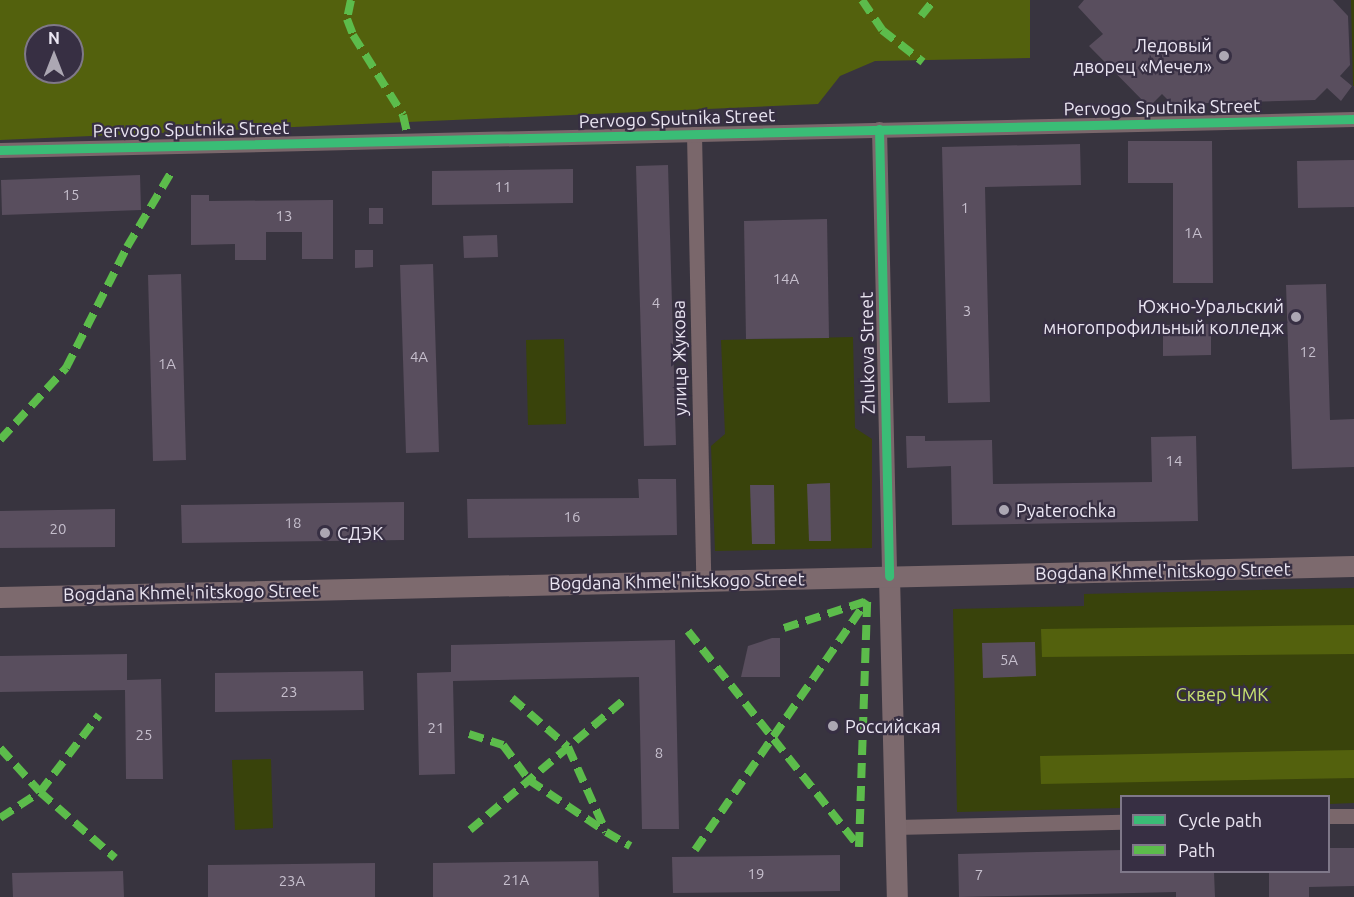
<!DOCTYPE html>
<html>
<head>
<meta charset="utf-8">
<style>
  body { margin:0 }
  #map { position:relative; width:1354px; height:897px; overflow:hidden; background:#38343f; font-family:Ubuntu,sans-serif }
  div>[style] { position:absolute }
  .green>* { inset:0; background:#39430b }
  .forest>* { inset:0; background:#53610d }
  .building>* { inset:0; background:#594e5e }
  .street>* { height:15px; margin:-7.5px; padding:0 7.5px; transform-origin:7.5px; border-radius:7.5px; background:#7a676b }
  .secondary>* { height:21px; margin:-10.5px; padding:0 10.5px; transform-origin:10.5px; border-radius:10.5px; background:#7d6a6e }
  .quiet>* { height:8px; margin-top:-4px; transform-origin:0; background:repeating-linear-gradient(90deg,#5cbc4b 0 15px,transparent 0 23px) }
  .cycleway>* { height:9px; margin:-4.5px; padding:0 4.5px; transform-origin:4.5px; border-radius:4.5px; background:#3abd76 }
  .dots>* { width:16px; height:16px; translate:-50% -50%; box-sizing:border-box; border:3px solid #372f43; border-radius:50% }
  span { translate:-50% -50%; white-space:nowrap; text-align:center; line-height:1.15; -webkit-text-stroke:4.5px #372f43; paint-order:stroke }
  .number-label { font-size:15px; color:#c6bfcd }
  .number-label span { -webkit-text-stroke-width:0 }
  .poi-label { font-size:18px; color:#eae5f2 }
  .right { translate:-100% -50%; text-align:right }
  .left { translate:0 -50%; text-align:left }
  .street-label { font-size:18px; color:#eae5f2 }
  .park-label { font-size:18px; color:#c8e270 }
  .legend { position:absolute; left:1120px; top:795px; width:210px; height:78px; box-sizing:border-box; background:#372f43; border:2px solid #7f7889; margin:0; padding:8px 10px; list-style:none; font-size:18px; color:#eae5f2 }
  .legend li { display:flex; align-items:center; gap:12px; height:30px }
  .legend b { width:30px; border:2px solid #7f7889 }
  .north { position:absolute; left:24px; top:24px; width:60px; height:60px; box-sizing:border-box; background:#372f43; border:2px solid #7f7889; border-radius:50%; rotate:0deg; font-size:16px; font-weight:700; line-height:24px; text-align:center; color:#eae5f2 }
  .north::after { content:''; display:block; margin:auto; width:21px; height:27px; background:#aca7b3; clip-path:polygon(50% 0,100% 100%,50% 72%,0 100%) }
</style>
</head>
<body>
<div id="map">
  <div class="green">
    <div style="clip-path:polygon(1351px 0,1354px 0,1354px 86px,1353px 86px)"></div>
    <div style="clip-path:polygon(853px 337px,855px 428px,872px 439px,872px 548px,715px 551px,711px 446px,725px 434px,721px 340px)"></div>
    <div style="clip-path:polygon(564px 339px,566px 424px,528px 425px,526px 340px)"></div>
    <div style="clip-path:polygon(1354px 588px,1354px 803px,1329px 804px,1328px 796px,1122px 796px,1121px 808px,957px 812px,953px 609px,1084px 606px,1084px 594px)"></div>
    <div style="clip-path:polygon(271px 759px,273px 828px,235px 830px,232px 760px)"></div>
  </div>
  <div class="forest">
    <div style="clip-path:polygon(evenodd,0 0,1030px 0,1030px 58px,875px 61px,840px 76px,818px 104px,0 140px,0 0,36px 36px,72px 36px,72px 72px,36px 72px,36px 36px)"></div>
    <div style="clip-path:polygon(1354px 625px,1354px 654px,1042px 657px,1041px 629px)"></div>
    <div style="clip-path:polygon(1354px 750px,1354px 778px,1041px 784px,1040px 756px)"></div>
  </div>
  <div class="building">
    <div style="clip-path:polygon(1084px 0,1333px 0,1348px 16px,1350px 65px,1340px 76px,1352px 86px,1341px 101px,1327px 88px,1315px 100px,1172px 104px,1162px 94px,1149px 107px,1089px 46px,1103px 34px,1078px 7px)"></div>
    <div style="clip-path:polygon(1128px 141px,1212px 141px,1213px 283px,1173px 283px,1173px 183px,1128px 183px)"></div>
    <div style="clip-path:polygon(1080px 144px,1081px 185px,985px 187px,990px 402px,948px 403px,942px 147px)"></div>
    <div style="clip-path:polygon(1354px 160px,1354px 207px,1298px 208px,1297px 161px)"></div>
    <div style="clip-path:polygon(668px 165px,676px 445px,644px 446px,636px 166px)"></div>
    <div style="clip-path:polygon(573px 169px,573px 203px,432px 205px,432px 171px)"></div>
    <div style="clip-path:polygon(140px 175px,141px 210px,2px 215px,1px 180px)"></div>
    <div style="clip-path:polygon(191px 195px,209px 195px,209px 201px,333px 200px,333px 259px,302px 259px,302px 232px,266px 232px,266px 260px,235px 260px,235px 244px,191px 245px)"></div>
    <div style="clip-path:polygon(369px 208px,383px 208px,383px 224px,369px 224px)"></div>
    <div style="clip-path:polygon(827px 219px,829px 338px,746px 339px,744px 221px)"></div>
    <div style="clip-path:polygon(497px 235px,498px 257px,464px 258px,463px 236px)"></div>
    <div style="clip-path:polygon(355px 250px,373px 250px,373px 267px,355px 268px)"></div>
    <div style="clip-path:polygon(433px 264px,439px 452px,406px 453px,400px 265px)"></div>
    <div style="clip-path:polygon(181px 274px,186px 460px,153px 461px,148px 275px)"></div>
    <div style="clip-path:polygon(1326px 284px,1330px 420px,1354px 419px,1354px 467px,1292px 469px,1286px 285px)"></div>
    <div style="clip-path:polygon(1211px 324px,1211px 355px,1163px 356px,1163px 325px)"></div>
    <div style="clip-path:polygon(906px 436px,925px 436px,925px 441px,992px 440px,993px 484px,1152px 482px,1151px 437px,1196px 436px,1198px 521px,952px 525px,951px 466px,907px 468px)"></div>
    <div style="clip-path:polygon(638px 479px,676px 479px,677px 535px,468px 538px,467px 499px,639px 498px)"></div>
    <div style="clip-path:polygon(830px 483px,831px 541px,809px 541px,807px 484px)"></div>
    <div style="clip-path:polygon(750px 485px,774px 485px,775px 544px,752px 544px)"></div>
    <div style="clip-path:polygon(404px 502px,404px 540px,182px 543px,181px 505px)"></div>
    <div style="clip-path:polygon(115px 509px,115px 547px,0 548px,0 511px)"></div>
    <div style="clip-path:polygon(772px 638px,780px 638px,780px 677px,741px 677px,748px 646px)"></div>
    <div style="clip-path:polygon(675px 640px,679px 829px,642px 829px,639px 677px,453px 681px,455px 774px,419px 775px,417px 673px,451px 672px,451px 645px)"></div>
    <div style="clip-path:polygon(1035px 642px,1036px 676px,983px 678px,982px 643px)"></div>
    <div style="clip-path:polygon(127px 654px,127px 680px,161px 679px,163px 779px,126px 779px,125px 690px,0 692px,0 656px)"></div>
    <div style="clip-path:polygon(363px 671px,364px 710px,215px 712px,215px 673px)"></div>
    <div style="clip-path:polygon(1329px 848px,1354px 848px,1354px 886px,1309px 887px,1309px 897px,1269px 897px,1269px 872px,1329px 872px)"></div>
    <div style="clip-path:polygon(1122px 850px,1122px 872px,1214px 872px,1215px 897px,1176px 897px,1176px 892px,959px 897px,958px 854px)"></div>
    <div style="clip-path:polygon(840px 855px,840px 891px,673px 893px,672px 857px)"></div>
    <div style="clip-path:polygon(598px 861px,599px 897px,433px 897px,433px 863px)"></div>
    <div style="clip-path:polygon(375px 863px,375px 897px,208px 897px,208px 865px)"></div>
    <div style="clip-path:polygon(123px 871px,124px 897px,13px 897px,12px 873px)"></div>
  </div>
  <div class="street">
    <div style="left:879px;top:129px;width:447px;rotate:88.7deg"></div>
    <div style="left:694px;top:134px;width:446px;rotate:88.8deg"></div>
    <div style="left:0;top:150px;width:1354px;rotate:-1.31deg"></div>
    <div style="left:1328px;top:816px;width:26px"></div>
    <div style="left:895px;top:827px;width:227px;rotate:-1.3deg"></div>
  </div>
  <div class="secondary">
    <div style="left:889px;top:576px;width:321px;rotate:88.6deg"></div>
    <div style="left:0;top:597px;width:1354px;rotate:-1.31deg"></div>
  </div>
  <div class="quiet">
    <div style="left:351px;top:0;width:19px;rotate:102deg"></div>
    <div style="left:347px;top:19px;width:17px;rotate:69deg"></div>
    <div style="left:353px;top:35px;width:94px;rotate:58deg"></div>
    <div style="left:403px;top:115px;width:28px;rotate:77deg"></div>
    <div style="left:862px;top:0;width:36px;rotate:56deg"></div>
    <div style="left:882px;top:30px;width:52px;rotate:38deg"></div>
    <div style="left:921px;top:16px;width:21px;rotate:-51deg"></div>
    <div style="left:0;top:440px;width:98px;rotate:-47.5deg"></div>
    <div style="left:66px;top:368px;width:136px;rotate:-63.2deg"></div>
    <div style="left:127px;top:247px;width:88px;rotate:-59.4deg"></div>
    <div style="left:784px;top:628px;width:87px;rotate:-18deg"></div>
    <div style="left:688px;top:631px;width:275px;rotate:51.6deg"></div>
    <div style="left:512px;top:698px;width:74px;rotate:41.2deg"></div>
    <div style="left:568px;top:747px;width:93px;rotate:65.9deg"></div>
    <div style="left:606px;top:832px;width:28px;rotate:30deg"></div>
    <div style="left:469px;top:734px;width:36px;rotate:18deg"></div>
    <div style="left:503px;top:745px;width:44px;rotate:53.4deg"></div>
    <div style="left:529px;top:780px;width:92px;rotate:33.9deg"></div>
    <div style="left:0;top:748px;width:59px;rotate:47.7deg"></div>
    <div style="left:40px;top:792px;width:100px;rotate:41.3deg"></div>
    <div style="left:0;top:818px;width:48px;rotate:-33deg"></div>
    <div style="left:40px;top:792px;width:97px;rotate:-52.5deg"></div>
    <div style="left:470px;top:830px;width:204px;rotate:-40.2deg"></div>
    <div style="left:859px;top:847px;width:246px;rotate:-88.1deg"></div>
    <div style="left:695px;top:850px;width:303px;rotate:-55.4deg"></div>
  </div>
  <div class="cycleway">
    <div style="left:879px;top:129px;width:447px;rotate:88.7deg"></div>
    <div style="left:0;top:150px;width:1354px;rotate:-1.31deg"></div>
  </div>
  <div class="dots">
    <div style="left:1224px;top:56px;background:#aca7b3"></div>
    <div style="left:1296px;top:317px;background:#aca7b3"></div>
    <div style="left:1004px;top:510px;background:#aca7b3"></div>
    <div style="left:325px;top:533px;background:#aca7b3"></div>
    <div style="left:833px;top:726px;background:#aca7b3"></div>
  </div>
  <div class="number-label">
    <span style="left:503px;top:187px">11</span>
    <span style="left:71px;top:195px">15</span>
    <span style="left:965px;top:208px">1</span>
    <span style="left:284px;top:216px">13</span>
    <span style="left:1193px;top:233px">1А</span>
    <span style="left:786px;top:279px">14А</span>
    <span style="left:656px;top:303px">4</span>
    <span style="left:967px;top:311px">3</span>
    <span style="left:1308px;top:352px">12</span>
    <span style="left:419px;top:357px">4А</span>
    <span style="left:167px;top:364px">1А</span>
    <span style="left:1174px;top:461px">14</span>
    <span style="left:572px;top:517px">16</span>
    <span style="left:293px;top:523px">18</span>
    <span style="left:58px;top:529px">20</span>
    <span style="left:1009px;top:660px">5А</span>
    <span style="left:289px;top:692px">23</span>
    <span style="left:436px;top:728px">21</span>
    <span style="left:144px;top:735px">25</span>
    <span style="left:659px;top:753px">8</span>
    <span style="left:756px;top:874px">19</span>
    <span style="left:979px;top:875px">7</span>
    <span style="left:516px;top:880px">21А</span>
    <span style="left:292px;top:881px">23А</span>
  </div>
  <div class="poi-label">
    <span class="right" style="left:1212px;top:56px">Ледовый<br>дворец «Мечел»</span>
    <span class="right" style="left:1284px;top:317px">Южно-Уральский<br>многопрофильный колледж</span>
    <span class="left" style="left:1016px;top:510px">Pyaterochka</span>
    <span class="left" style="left:337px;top:533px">СДЭК</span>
    <span class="left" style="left:845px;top:726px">Российская</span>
  </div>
  <div class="street-label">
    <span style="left:1162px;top:107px;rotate:-1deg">Pervogo Sputnika Street</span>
    <span style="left:677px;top:118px;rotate:-2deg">Pervogo Sputnika Street</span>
    <span style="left:191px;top:129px;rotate:-1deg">Pervogo Sputnika Street</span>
    <span style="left:867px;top:353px;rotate:-91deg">Zhukova Street</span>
    <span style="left:679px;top:358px;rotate:-91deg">улица Жукова</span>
    <span style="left:1163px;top:571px;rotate:-1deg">Bogdana Khmel'nitskogo Street</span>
    <span style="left:677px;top:581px;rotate:-1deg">Bogdana Khmel'nitskogo Street</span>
    <span style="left:191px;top:592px;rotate:-1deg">Bogdana Khmel'nitskogo Street</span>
  </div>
  <div class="park-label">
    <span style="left:1222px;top:694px">Сквер ЧМК</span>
  </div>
  <ul class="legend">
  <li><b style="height:8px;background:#3abd76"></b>Cycle path</li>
  <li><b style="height:8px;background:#5cbc4b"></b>Path</li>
  </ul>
  <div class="north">N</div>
</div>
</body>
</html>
